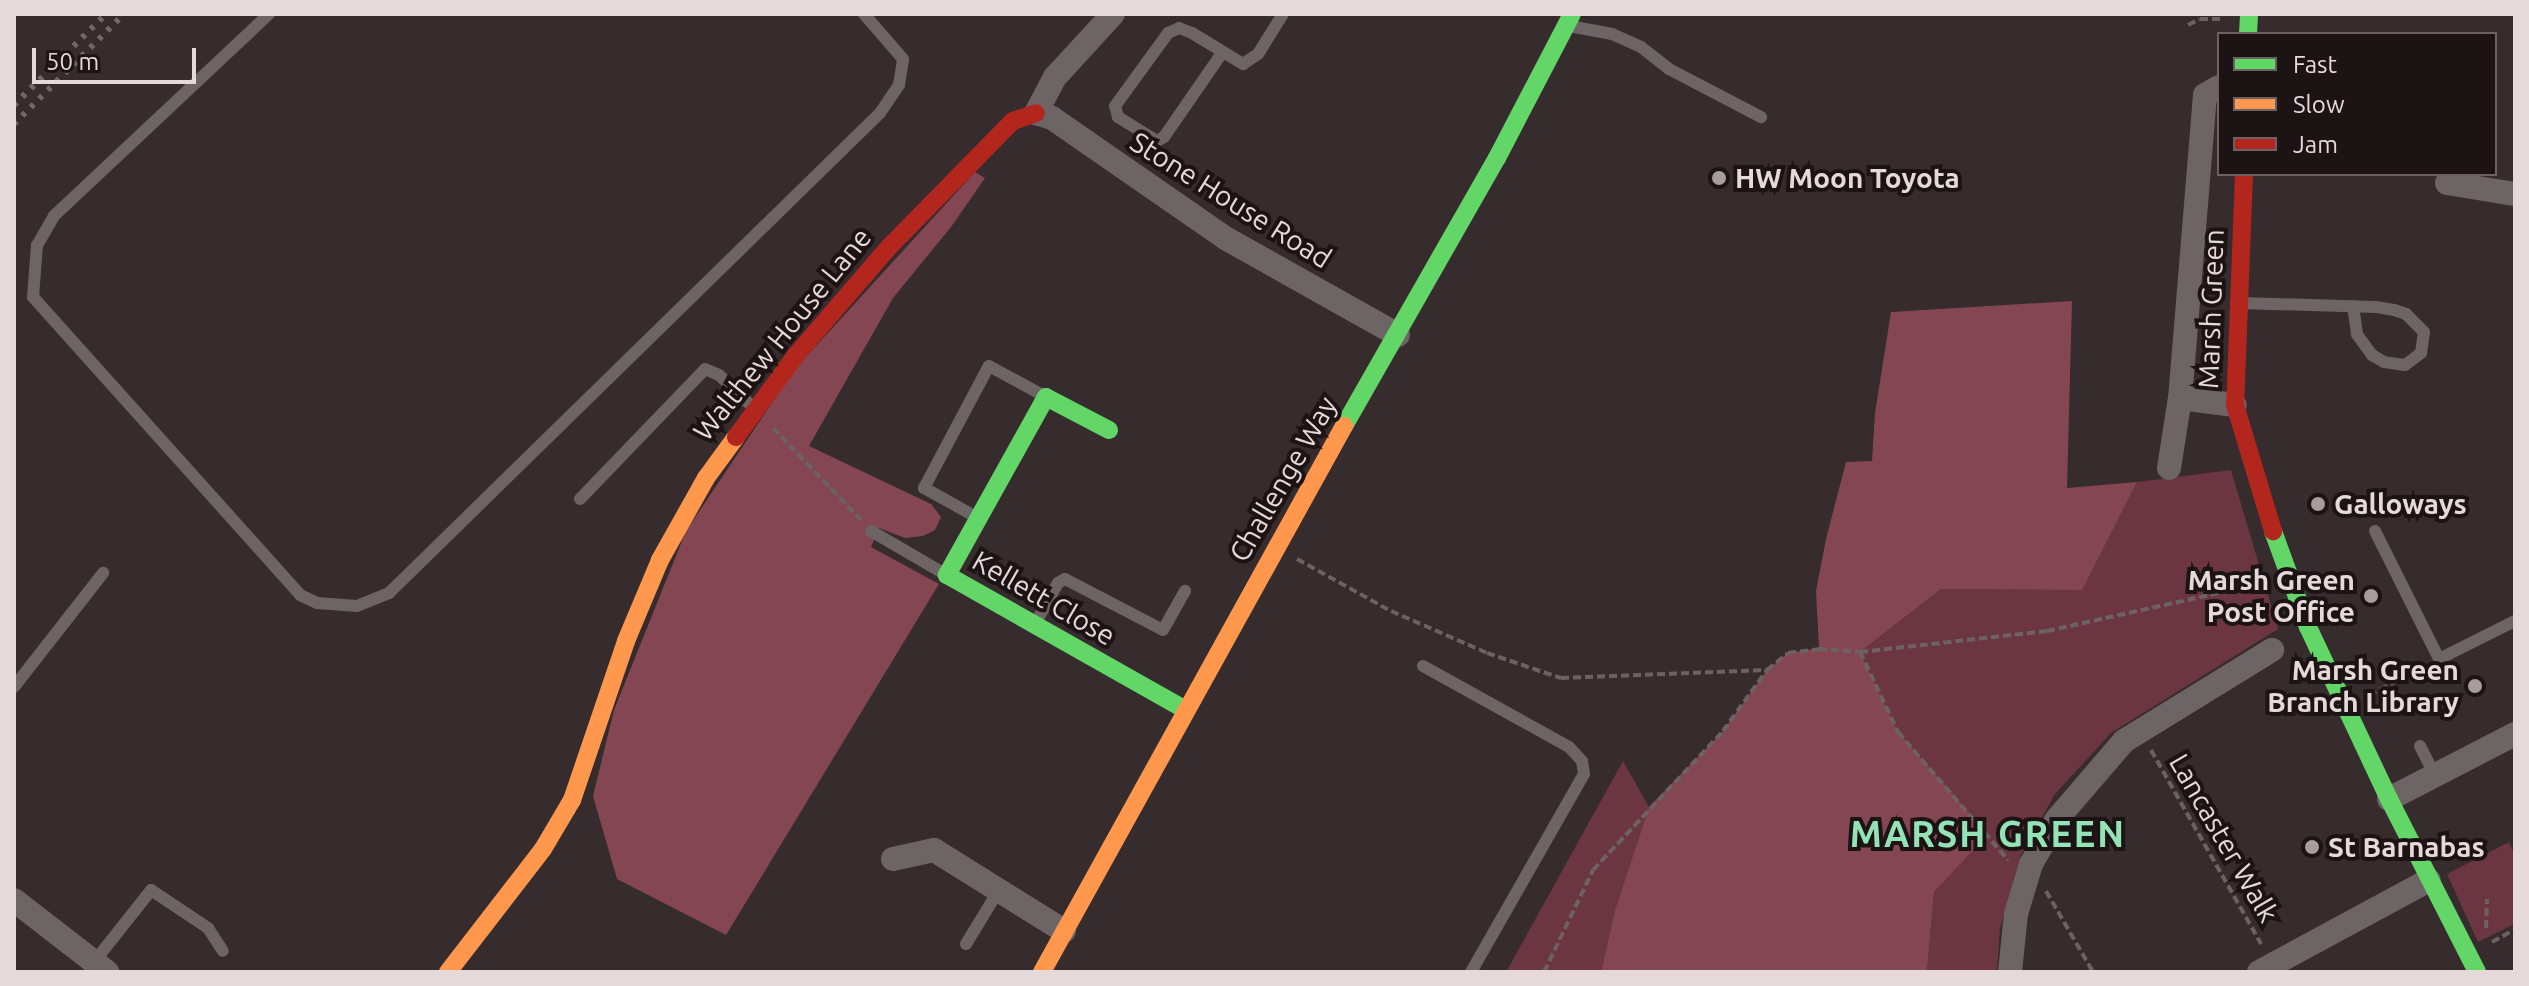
<!DOCTYPE html>
<html>
<head>
<meta charset="utf-8">
<style>
  body { margin:0 }
  #map { position:relative; width:2529px; height:986px; overflow:hidden; background:#362b2d; font-family:Ubuntu,sans-serif }
  div>[style] { position:absolute }
  .green>* { inset:0; background:#6c3542 }
  .forest>* { inset:0; background:#854653 }
  .path>* { height:4px; margin-top:-2px; transform-origin:0; background:repeating-linear-gradient(90deg,#6c6264 0 8px,transparent 0 12px) }
  .lane>* { height:12px; margin:-6px; padding:0 6px; transform-origin:6px; border-radius:6px; background:#6d6466 }
  .street>* { height:24px; margin:-12px; padding:0 12px; transform-origin:12px; border-radius:12px; background:#6d6466 }
  .fast>* { height:18px; margin:-9px; padding:0 9px; transform-origin:9px; border-radius:9px; background:#63d668 }
  .slow>* { height:18px; margin:-9px; padding:0 9px; transform-origin:9px; border-radius:9px; background:#ff974d }
  .jam>* { height:18px; margin:-9px; padding:0 9px; transform-origin:9px; border-radius:9px; background:#b3261e }
  .rail>* { height:6px; margin-top:-3px; transform-origin:0; background:repeating-linear-gradient(90deg,#706768 0 4px,transparent 0 12px) }
  .dots>* { width:22px; height:22px; translate:-50% -50%; box-sizing:border-box; border:4px solid #1b1314; border-radius:50% }
  span { translate:-50% -50%; white-space:nowrap; text-align:center; line-height:1.15; -webkit-text-stroke:8px #1b1314; paint-order:stroke }
  .poi-label { font-size:28px; color:#e6d9da; font-weight:700 }
  .left { translate:0 -50%; text-align:left }
  .right { translate:-100% -50%; text-align:right }
  .street-label { font-size:28px; color:#e6d9da }
  .district-label { font-size:36px; color:#94e3b6; font-weight:700; letter-spacing:2px }
  .frame { position:absolute; inset:0; border:16px solid #e6d9da; pointer-events:none }
  .legend { position:absolute; left:2217px; top:32px; width:280px; height:144px; box-sizing:border-box; background:#1b1314; border:2px solid #6c6263; margin:0; padding:10px 14px; list-style:none; font-size:24px; color:#e6d9da }
  .legend li { display:flex; align-items:center; gap:16px; height:40px }
  .legend b { width:40px; border:2px solid #6c6263 }
  .scale { position:absolute; left:32px; top:48px; width:164px; height:36px; box-sizing:border-box; border:4px solid #e6d9da; border-top:0; padding-left:10px; font-size:24px; line-height:28px; white-space:nowrap; color:#e6d9da; -webkit-text-stroke:6px #1b1314; paint-order:stroke }
</style>
</head>
<body>
<div id="map">
  <div class="green">
    <div style="clip-path:polygon(2231px 470px,2278px 629px,2111px 733px,2055px 794px,2021px 855px,2000px 928px,1997px 972px,1927px 972px,1934px 892px,1987px 834px,1898px 732px,1860px 652px,1941px 589px,2081px 590px,2137px 482px)"></div>
    <div style="clip-path:polygon(1623px 761px,1649px 807px,1615px 910px,1601px 972px,1506px 972px)"></div>
    <div style="clip-path:polygon(2509px 842px,2515px 855px,2515px 924px,2478px 942px,2447px 874px)"></div>
  </div>
  <div class="forest">
    <div style="clip-path:polygon(975px 172px,985px 178px,951px 227px,893px 298px,809px 446px,931px 504px,941px 517px,935px 530px,923px 536px,905px 538px,879px 528px,871px 547px,939px 584px,726px 935px,617px 879px,593px 796px,614px 710px,686px 531px,794px 370px)"></div>
    <div style="clip-path:polygon(2072px 301px,2067px 488px,2137px 482px,2082px 590px,1941px 589px,1860px 652px,1898px 732px,1988px 834px,1934px 892px,1927px 972px,1601px 972px,1615px 910px,1649px 807px,1723px 731px,1767px 670px,1788px 653px,1819px 648px,1816px 591px,1826px 539px,1846px 462px,1872px 461px,1875px 413px,1891px 312px)"></div>
  </div>
  <div class="path">
    <div style="left:2188px;top:25px;width:13px;rotate:-27deg"></div>
    <div style="left:2200px;top:19px;width:22px"></div>
    <div style="left:773px;top:428px;width:127px;rotate:46.3deg"></div>
    <div style="left:1297px;top:559px;width:107px;rotate:29deg"></div>
    <div style="left:1391px;top:611px;width:105px;rotate:23.6deg"></div>
    <div style="left:1487px;top:653px;width:78px;rotate:18.7deg"></div>
    <div style="left:1561px;top:678px;width:206px;rotate:-2.2deg"></div>
    <div style="left:1767px;top:670px;width:27px;rotate:-39deg"></div>
    <div style="left:1788px;top:653px;width:31px;rotate:-7deg"></div>
    <div style="left:1819px;top:649px;width:41px;rotate:4.2deg"></div>
    <div style="left:1860px;top:652px;width:188px;rotate:-6.4deg"></div>
    <div style="left:2047px;top:631px;width:222px;rotate:-12.5deg"></div>
    <div style="left:1860px;top:652px;width:89px;rotate:64.6deg"></div>
    <div style="left:1898px;top:732px;width:169px;rotate:49.3deg"></div>
    <div style="left:2369px;top:695px;width:64px;rotate:-27deg"></div>
    <div style="left:2151px;top:750px;width:223px;rotate:60.4deg"></div>
    <div style="left:2046px;top:891px;width:94px;rotate:59.9deg"></div>
    <div style="left:2486px;top:928px;width:29px;rotate:-88deg"></div>
    <div style="left:2492px;top:942px;width:26px;rotate:-29deg"></div>
    <div style="left:1544px;top:972px;width:113px;rotate:-64.3deg"></div>
    <div style="left:1593px;top:870px;width:190px;rotate:-46.9deg"></div>
    <div style="left:1723px;top:731px;width:75px;rotate:-54.2deg"></div>
  </div>
  <div class="lane">
    <div style="left:269px;top:14px;width:295px;rotate:136.8deg"></div>
    <div style="left:54px;top:216px;width:34px;rotate:120deg"></div>
    <div style="left:37px;top:245px;width:52px;rotate:94.4deg"></div>
    <div style="left:33px;top:297px;width:400px;rotate:48.1deg"></div>
    <div style="left:300px;top:595px;width:19px;rotate:25deg"></div>
    <div style="left:317px;top:603px;width:40px;rotate:4.3deg"></div>
    <div style="left:357px;top:606px;width:35px;rotate:-22deg"></div>
    <div style="left:389px;top:593px;width:687px;rotate:-44.35deg"></div>
    <div style="left:880px;top:113px;width:34px;rotate:-56deg"></div>
    <div style="left:899px;top:85px;width:26px;rotate:-81deg"></div>
    <div style="left:903px;top:59px;width:60px;rotate:-130.9deg"></div>
    <div style="left:1569px;top:26px;width:44px;rotate:10.5deg"></div>
    <div style="left:1612px;top:34px;width:32px;rotate:24deg"></div>
    <div style="left:1641px;top:47px;width:36px;rotate:38deg"></div>
    <div style="left:1669px;top:69px;width:104px;rotate:27.6deg"></div>
    <div style="left:1222px;top:53px;width:102px;rotate:124.6deg"></div>
    <div style="left:1164px;top:137px;width:8px;rotate:150deg"></div>
    <div style="left:1157px;top:141px;width:46px;rotate:-148.4deg"></div>
    <div style="left:1118px;top:117px;width:11px;rotate:-105deg"></div>
    <div style="left:1115px;top:106px;width:90px;rotate:-54deg"></div>
    <div style="left:1168px;top:33px;width:12px;rotate:-24deg"></div>
    <div style="left:1179px;top:28px;width:14px;rotate:21deg"></div>
    <div style="left:1192px;top:33px;width:60px;rotate:31.3deg"></div>
    <div style="left:1243px;top:64px;width:18px;rotate:-34deg"></div>
    <div style="left:1258px;top:54px;width:47px;rotate:-58deg"></div>
    <div style="left:2240px;top:303px;width:136px;rotate:1.7deg"></div>
    <div style="left:2376px;top:307px;width:18px;rotate:9deg"></div>
    <div style="left:2394px;top:310px;width:13px;rotate:18deg"></div>
    <div style="left:2406px;top:314px;width:25px;rotate:45deg"></div>
    <div style="left:2424px;top:332px;width:21px;rotate:98deg"></div>
    <div style="left:2421px;top:353px;width:20px;rotate:143deg"></div>
    <div style="left:2405px;top:365px;width:21px;rotate:-172deg"></div>
    <div style="left:2384px;top:362px;width:14px;rotate:-150deg"></div>
    <div style="left:2372px;top:355px;width:26px;rotate:-126deg"></div>
    <div style="left:2357px;top:334px;width:28px;rotate:-98deg"></div>
    <div style="left:580px;top:499px;width:180px;rotate:-46.1deg"></div>
    <div style="left:705px;top:369px;width:15px;rotate:23deg"></div>
    <div style="left:719px;top:375px;width:50px;rotate:43.4deg"></div>
    <div style="left:978px;top:518px;width:62px;rotate:-150.9deg"></div>
    <div style="left:924px;top:488px;width:138px;rotate:-62deg"></div>
    <div style="left:989px;top:366px;width:65px;rotate:28.5deg"></div>
    <div style="left:871px;top:531px;width:86px;rotate:30.2deg"></div>
    <div style="left:2375px;top:531px;width:143px;rotate:63.4deg"></div>
    <div style="left:2439px;top:659px;width:85px;rotate:-26.6deg"></div>
    <div style="left:1036px;top:622px;width:45px;rotate:-60.6deg"></div>
    <div style="left:1058px;top:583px;width:8px;rotate:-30deg"></div>
    <div style="left:1065px;top:579px;width:110px;rotate:27.5deg"></div>
    <div style="left:1163px;top:630px;width:45px;rotate:-60.6deg"></div>
    <div style="left:1423px;top:666px;width:167px;rotate:29deg"></div>
    <div style="left:1569px;top:747px;width:19px;rotate:47deg"></div>
    <div style="left:1582px;top:761px;width:13px;rotate:81deg"></div>
    <div style="left:1584px;top:774px;width:228px;rotate:119.7deg"></div>
    <div style="left:14px;top:687px;width:145px;rotate:-52deg"></div>
    <div style="left:2420px;top:746px;width:33px;rotate:63deg"></div>
    <div style="left:966px;top:944px;width:63px;rotate:-58.6deg"></div>
    <div style="left:94px;top:962px;width:92px;rotate:-51.6deg"></div>
    <div style="left:151px;top:890px;width:69px;rotate:33.7deg"></div>
    <div style="left:208px;top:928px;width:27px;rotate:57deg"></div>
  </div>
  <div class="street">
    <div style="left:1113px;top:14px;width:86px;rotate:132.6deg"></div>
    <div style="left:1055px;top:77px;width:41px;rotate:117.8deg"></div>
    <div style="left:1036px;top:113px;width:17px;rotate:17deg"></div>
    <div style="left:1052px;top:118px;width:213px;rotate:34.7deg"></div>
    <div style="left:1227px;top:239px;width:196px;rotate:29.3deg"></div>
    <div style="left:2219px;top:87px;width:16px;rotate:150deg"></div>
    <div style="left:2205px;top:95px;width:304px;rotate:94.7deg"></div>
    <div style="left:2180px;top:398px;width:55px;rotate:7.3deg"></div>
    <div style="left:2447px;top:183px;width:69px;rotate:9.2deg"></div>
    <div style="left:2169px;top:468px;width:71px;rotate:-81.1deg"></div>
    <div style="left:2389px;top:799px;width:142px;rotate:-27.3deg"></div>
    <div style="left:893px;top:859px;width:42px;rotate:-12.4deg"></div>
    <div style="left:934px;top:850px;width:153px;rotate:31.9deg"></div>
    <div style="left:14px;top:900px;width:118px;rotate:37.7deg"></div>
    <div style="left:2010px;top:972px;width:58px;rotate:-84.1deg"></div>
    <div style="left:2016px;top:914px;width:52px;rotate:-73.3deg"></div>
    <div style="left:2031px;top:864px;width:52px;rotate:-60deg"></div>
    <div style="left:2057px;top:819px;width:103px;rotate:-49.3deg"></div>
    <div style="left:2124px;top:741px;width:174px;rotate:-31.6deg"></div>
    <div style="left:2259px;top:972px;width:193px;rotate:-28.4deg"></div>
  </div>
  <div class="fast">
    <div style="left:2248px;top:34px;width:20px;rotate:-87deg"></div>
    <div style="left:1344px;top:426px;width:309px;rotate:-60.3deg"></div>
    <div style="left:1497px;top:158px;width:162px;rotate:-62.5deg"></div>
    <div style="left:1109px;top:430px;width:71px;rotate:-152.4deg"></div>
    <div style="left:1046px;top:397px;width:204px;rotate:119.1deg"></div>
    <div style="left:947px;top:575px;width:274px;rotate:29.5deg"></div>
    <div style="left:2273px;top:531px;width:102px;rotate:70deg"></div>
    <div style="left:2308px;top:627px;width:190px;rotate:64.8deg"></div>
    <div style="left:2389px;top:799px;width:194px;rotate:63deg"></div>
  </div>
  <div class="slow">
    <div style="left:448px;top:972px;width:155px;rotate:-52.3deg"></div>
    <div style="left:543px;top:849px;width:57px;rotate:-59.4deg"></div>
    <div style="left:572px;top:800px;width:168px;rotate:-71.2deg"></div>
    <div style="left:626px;top:641px;width:88px;rotate:-67.2deg"></div>
    <div style="left:660px;top:560px;width:94px;rotate:-60.7deg"></div>
    <div style="left:706px;top:478px;width:51px;rotate:-53.8deg"></div>
    <div style="left:1042px;top:972px;width:624px;rotate:-61.05deg"></div>
  </div>
  <div class="jam">
    <div style="left:2244px;top:174px;width:231px;rotate:92.2deg"></div>
    <div style="left:2235px;top:405px;width:132px;rotate:73.2deg"></div>
    <div style="left:736px;top:437px;width:102px;rotate:-53.8deg"></div>
    <div style="left:796px;top:355px;width:143px;rotate:-49.3deg"></div>
    <div style="left:889px;top:247px;width:177px;rotate:-45.5deg"></div>
    <div style="left:1013px;top:121px;width:24px;rotate:-19deg"></div>
  </div>
  <div class="rail">
    <div style="left:14px;top:105px;width:129px;rotate:-44.7deg"></div>
    <div style="left:14px;top:124px;width:156px;rotate:-45deg"></div>
  </div>
  <div class="dots">
    <div style="left:1719px;top:178px;background:#a89c9d"></div>
    <div style="left:2318px;top:504px;background:#a89c9d"></div>
    <div style="left:2371px;top:596px;background:#a89c9d"></div>
    <div style="left:2475px;top:686px;background:#a89c9d"></div>
    <div style="left:2312px;top:847px;background:#a89c9d"></div>
  </div>
  <div class="poi-label">
    <span class="left" style="left:1735px;top:178px">HW Moon Toyota</span>
    <span class="left" style="left:2334px;top:504px">Galloways</span>
    <span class="right" style="left:2355px;top:596px">Marsh Green<br>Post Office</span>
    <span class="right" style="left:2459px;top:686px">Marsh Green<br>Branch Library</span>
    <span class="left" style="left:2328px;top:847px">St Barnabas</span>
  </div>
  <div class="street-label">
    <span style="left:1231px;top:200px;rotate:32deg">Stone House Road</span>
    <span style="left:2211px;top:309px;rotate:-88deg">Marsh Green</span>
    <span style="left:782px;top:334px;rotate:-51deg">Walthew House Lane</span>
    <span style="left:1283px;top:479px;rotate:-60deg">Challenge Way</span>
    <span style="left:1044px;top:598px;rotate:30deg">Kellett Close</span>
    <span style="left:2224px;top:838px;rotate:60deg">Lancaster Walk</span>
  </div>
  <div class="district-label">
    <span style="left:1988px;top:834px">MARSH GREEN</span>
  </div>
  <div class="frame"></div>
  <ul class="legend">
  <li><b style="height:10px;background:#63d668"></b>Fast</li>
  <li><b style="height:10px;background:#ff974d"></b>Slow</li>
  <li><b style="height:10px;background:#b3261e"></b>Jam</li>
  </ul>
  <div class="scale">50 m</div>
</div>
</body>
</html>
